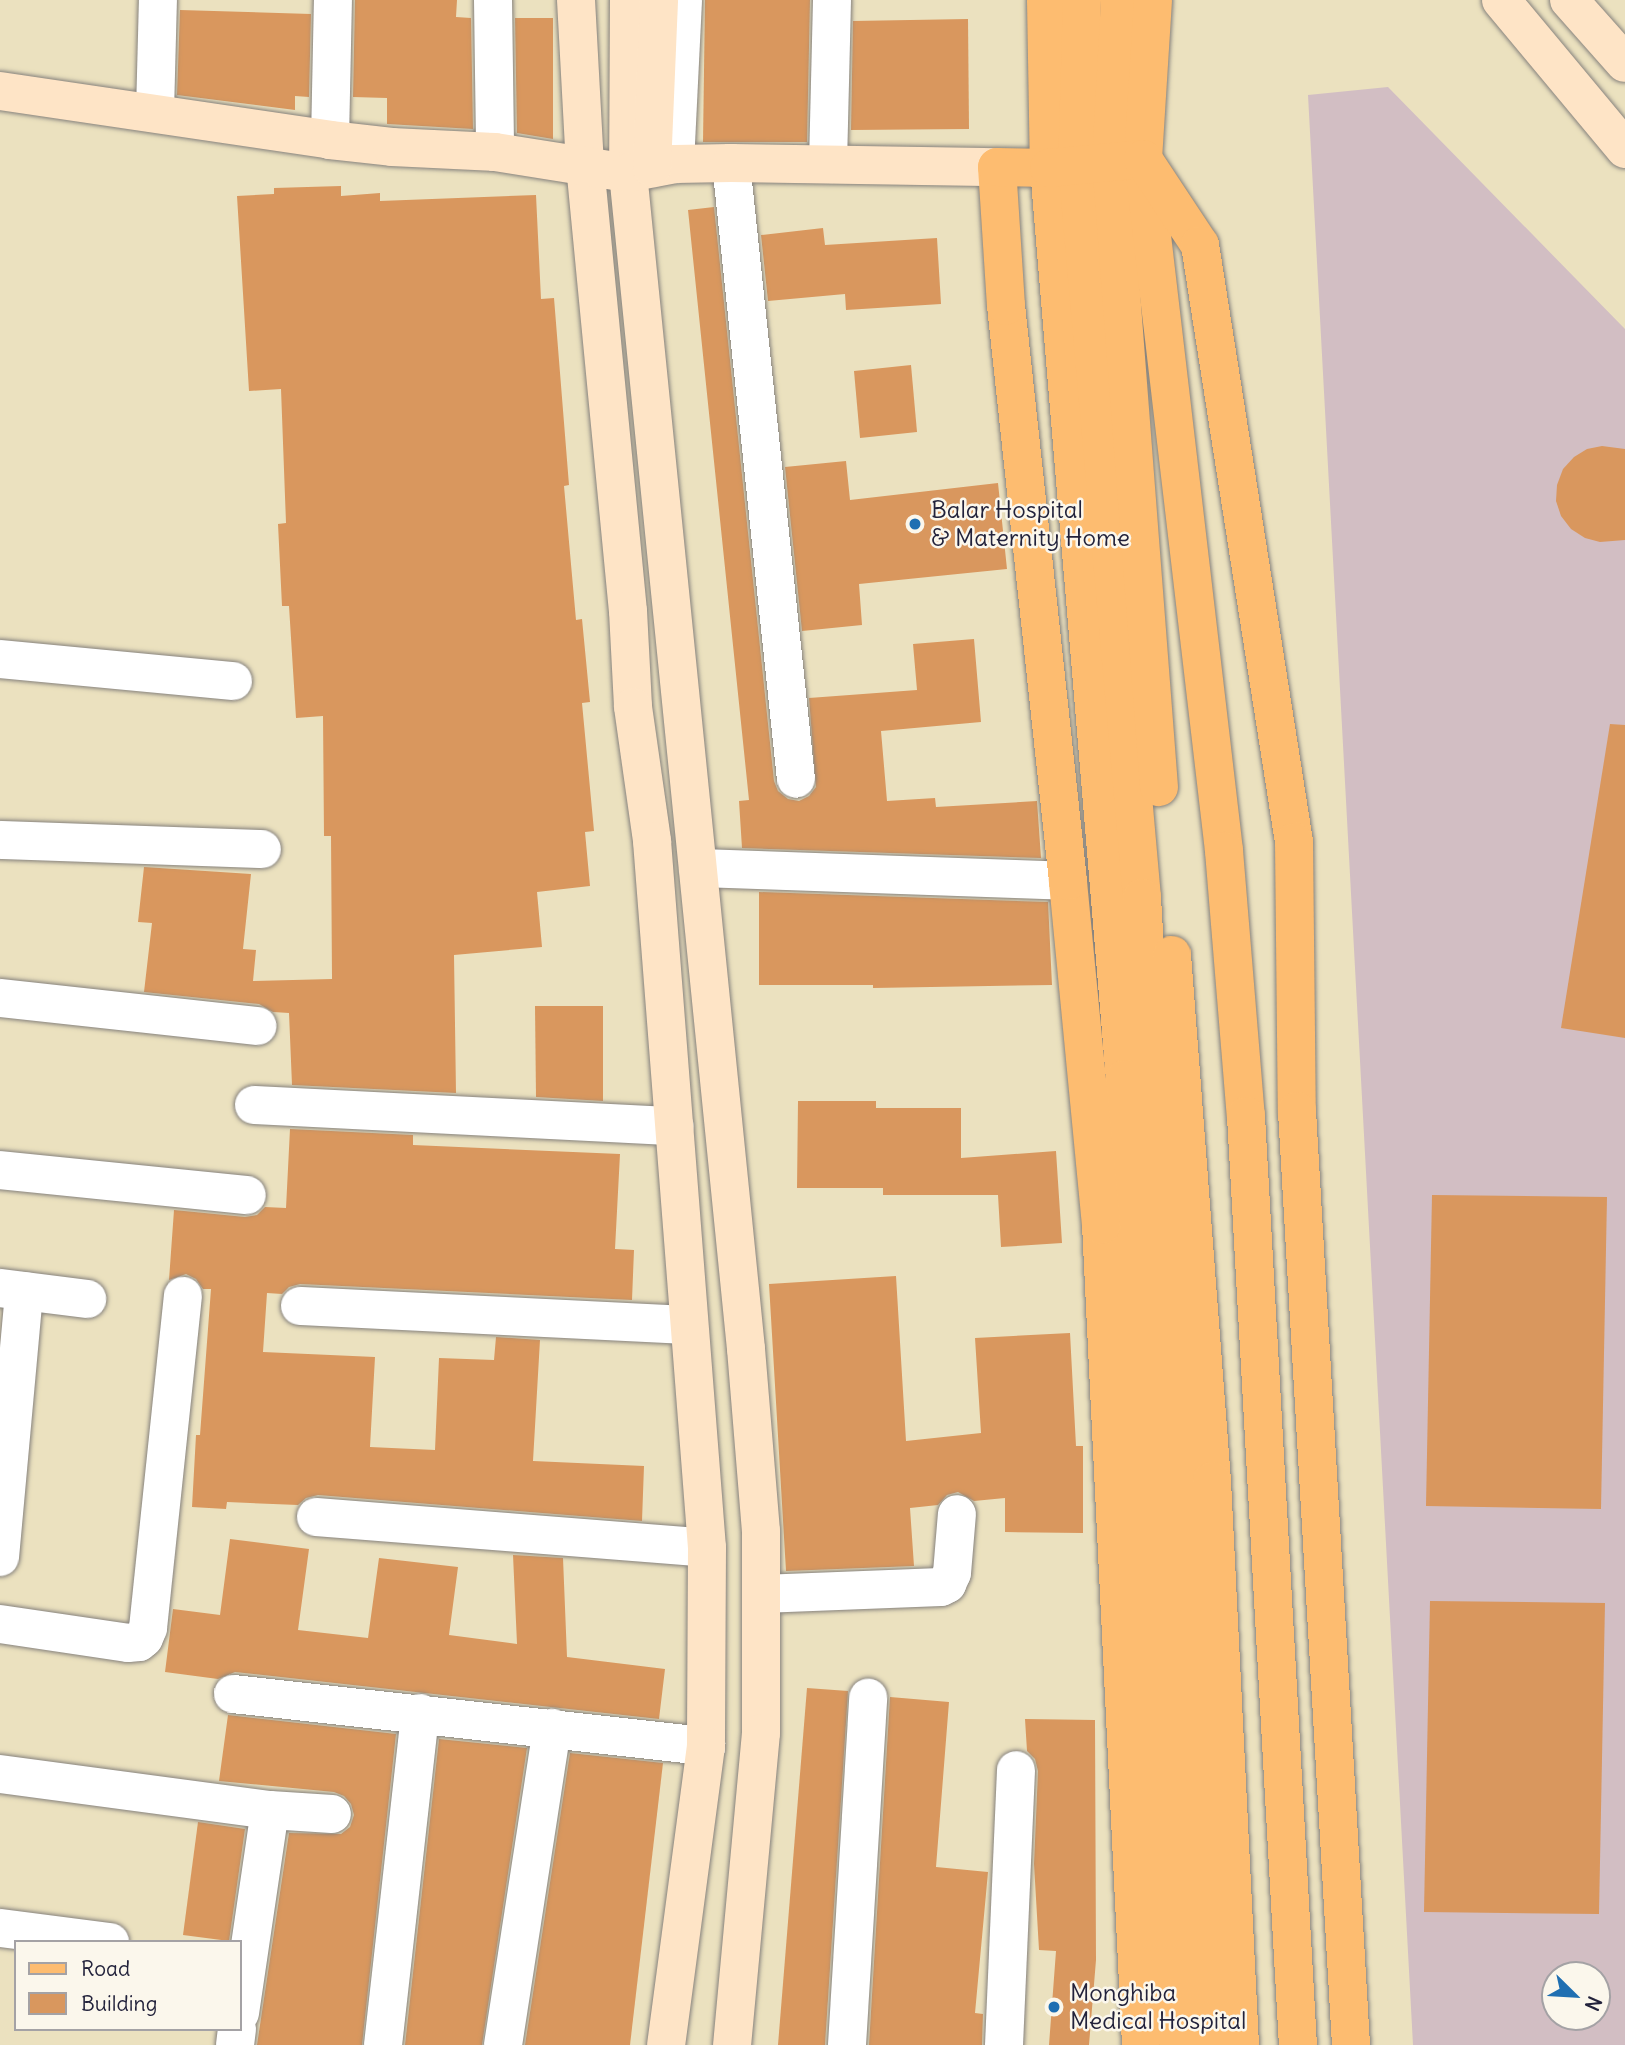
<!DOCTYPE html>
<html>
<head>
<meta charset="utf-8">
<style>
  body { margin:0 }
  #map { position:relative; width:1625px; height:2045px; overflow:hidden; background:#ebe1bf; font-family:Delius,sans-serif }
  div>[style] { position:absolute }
  .industrial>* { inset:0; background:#d2bec3 }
  .building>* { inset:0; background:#d9975e }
  .roads { filter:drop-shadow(0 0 2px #86827d) drop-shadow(0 0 2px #86827d) }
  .street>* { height:38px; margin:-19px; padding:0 19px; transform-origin:19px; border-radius:19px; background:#fff }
  .secondary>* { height:38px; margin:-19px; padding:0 19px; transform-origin:19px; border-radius:19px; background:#fee4c6 }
  .primary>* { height:38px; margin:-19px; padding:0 19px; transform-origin:19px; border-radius:19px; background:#fdbc70 }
  .dots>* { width:19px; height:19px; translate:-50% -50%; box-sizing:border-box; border:4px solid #fbf7ec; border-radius:50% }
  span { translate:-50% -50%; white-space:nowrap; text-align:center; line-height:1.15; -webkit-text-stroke:5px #fbf7ec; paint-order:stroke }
  .poi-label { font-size:24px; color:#22223b }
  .left { translate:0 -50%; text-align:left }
  .legend { position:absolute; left:14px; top:1940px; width:228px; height:91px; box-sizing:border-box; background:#fbf7ec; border:2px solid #a4a2a5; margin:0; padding:9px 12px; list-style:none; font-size:21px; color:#22223b }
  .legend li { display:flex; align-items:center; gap:14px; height:35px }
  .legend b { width:35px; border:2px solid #a4a2a5 }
  .north { position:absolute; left:1541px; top:1961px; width:70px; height:70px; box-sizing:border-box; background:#fbf7ec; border:2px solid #a4a2a5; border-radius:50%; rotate:114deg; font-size:19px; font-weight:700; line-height:28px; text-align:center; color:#22223b }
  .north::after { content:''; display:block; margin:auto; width:24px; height:32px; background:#1f6fb2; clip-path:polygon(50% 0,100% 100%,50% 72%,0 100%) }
</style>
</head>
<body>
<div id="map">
  <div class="industrial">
    <div style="clip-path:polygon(evenodd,1388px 87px,1625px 329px,1625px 2045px,1413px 2045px,1308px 95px,1388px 87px,1555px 1975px,1597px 1975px,1597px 2017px,1555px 2017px,1555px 1975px)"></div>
  </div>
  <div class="building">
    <div style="clip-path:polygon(355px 0,457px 0,456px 17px,471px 18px,473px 129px,387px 124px,387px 98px,353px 97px)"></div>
    <div style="clip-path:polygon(705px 0,810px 0,807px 142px,703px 142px)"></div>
    <div style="clip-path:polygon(180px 10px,311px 14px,309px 97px,295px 96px,295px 110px,177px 95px)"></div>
    <div style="clip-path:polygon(515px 18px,553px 18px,553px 139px,517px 133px)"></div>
    <div style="clip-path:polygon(968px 19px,969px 129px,851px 130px,853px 21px)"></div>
    <div style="clip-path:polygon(341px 186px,341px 196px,380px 193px,380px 201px,536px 195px,541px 299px,554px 298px,569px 485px,564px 486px,576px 620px,582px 619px,590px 702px,582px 703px,594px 831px,585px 832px,590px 886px,537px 892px,542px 947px,454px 955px,456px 1093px,292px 1085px,289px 1013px,273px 1012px,259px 1004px,144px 992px,152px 923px,138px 922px,144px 867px,251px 874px,243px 949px,256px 950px,253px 981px,332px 979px,331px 836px,324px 836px,323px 716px,296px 718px,289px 606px,282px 606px,278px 524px,286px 523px,281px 389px,249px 391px,237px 196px,274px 194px,274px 188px)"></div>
    <div style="clip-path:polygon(714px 207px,774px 781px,778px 791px,788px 799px,799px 801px,809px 796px,816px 787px,809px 698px,917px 690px,913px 644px,974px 639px,981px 722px,881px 731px,887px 801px,935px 798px,936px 807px,1037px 801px,1041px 858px,742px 848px,739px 801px,749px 800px,688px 210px)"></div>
    <div style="clip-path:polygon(823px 228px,825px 245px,937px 238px,941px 304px,846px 310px,845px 294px,768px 301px,761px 235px)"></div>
    <div style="clip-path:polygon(911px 365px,917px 432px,860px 438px,854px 371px)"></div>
    <div style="clip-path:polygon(1602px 446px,1625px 449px,1625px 540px,1600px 542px,1585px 538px,1571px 529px,1561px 516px,1556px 501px,1557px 485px,1563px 469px,1574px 457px,1587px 449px)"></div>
    <div style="clip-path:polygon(846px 461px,850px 500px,998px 483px,1007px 569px,859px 584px,862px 625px,802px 631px,785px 467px)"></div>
    <div style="clip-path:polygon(1610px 724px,1625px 725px,1625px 1038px,1561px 1028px)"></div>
    <div style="clip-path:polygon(759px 892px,1048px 902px,1052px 985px,873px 988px,873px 985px,759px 985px)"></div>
    <div style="clip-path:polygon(535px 1006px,603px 1006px,603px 1101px,536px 1097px)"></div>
    <div style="clip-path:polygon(798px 1101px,876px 1101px,876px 1108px,961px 1108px,961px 1158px,1056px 1151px,1062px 1243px,1001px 1247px,998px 1195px,883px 1195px,883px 1188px,797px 1188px)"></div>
    <div style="clip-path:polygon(290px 1129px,413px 1135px,413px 1145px,620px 1154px,615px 1249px,634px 1250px,632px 1300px,300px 1284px,289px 1287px,282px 1294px,267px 1293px,263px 1352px,375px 1357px,370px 1447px,435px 1450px,439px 1358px,494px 1360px,496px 1337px,540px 1340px,533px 1461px,644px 1466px,642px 1521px,318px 1495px,306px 1498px,298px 1505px,227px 1502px,226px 1509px,192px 1507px,196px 1435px,200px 1435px,211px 1289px,203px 1289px,196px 1279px,186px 1274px,169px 1280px,174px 1210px,245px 1217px,257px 1215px,265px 1207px,286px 1208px)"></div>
    <div style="clip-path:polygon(1432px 1195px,1607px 1197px,1601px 1509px,1426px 1506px)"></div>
    <div style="clip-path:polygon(896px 1276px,906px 1441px,981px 1433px,975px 1338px,1070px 1333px,1076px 1446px,1083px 1446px,1083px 1533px,1005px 1532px,1005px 1498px,974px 1501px,958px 1492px,947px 1495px,938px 1505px,910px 1508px,914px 1566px,786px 1571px,769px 1284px)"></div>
    <div style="clip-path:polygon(230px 1539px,309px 1549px,298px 1630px,368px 1638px,379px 1558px,458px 1567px,449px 1635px,517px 1644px,513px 1555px,563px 1558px,567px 1657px,665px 1669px,659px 1719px,235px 1672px,218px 1679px,165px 1672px,173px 1609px,220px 1615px)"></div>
    <div style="clip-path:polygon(1430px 1601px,1605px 1603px,1599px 1914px,1424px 1912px)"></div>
    <div style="clip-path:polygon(807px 1688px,848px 1691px,825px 2045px,778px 2045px)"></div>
    <div style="clip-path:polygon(890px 1697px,949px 1702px,936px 1867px,988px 1872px,975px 2013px,983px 2014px,982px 2045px,869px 2045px)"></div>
    <div style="clip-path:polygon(228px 1715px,396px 1734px,362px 2045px,257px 2045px,289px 1833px,341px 1834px,350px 1827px,354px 1815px,351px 1804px,344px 1796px,334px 1792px,219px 1781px)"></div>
    <div style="clip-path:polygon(1025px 1719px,1095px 1720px,1096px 1960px,1089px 2045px,1049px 2045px,1056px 1951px,1039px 1950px,1034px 1864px,1038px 1771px,1035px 1759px,1027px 1751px)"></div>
    <div style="clip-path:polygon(439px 1739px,527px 1748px,482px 2045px,405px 2045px)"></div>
    <div style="clip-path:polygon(570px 1753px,663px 1763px,630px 2045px,525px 2045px)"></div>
    <div style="clip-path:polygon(198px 1822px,245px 1829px,229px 1941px,183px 1935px)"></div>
  </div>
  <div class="roads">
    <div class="street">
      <div style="left:493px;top:0;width:152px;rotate:89.2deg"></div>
      <div style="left:155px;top:112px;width:112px;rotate:-88.5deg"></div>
      <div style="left:330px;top:140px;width:140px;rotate:-88.8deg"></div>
      <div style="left:731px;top:163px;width:619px;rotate:83.98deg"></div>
      <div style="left:675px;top:164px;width:164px;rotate:-87.2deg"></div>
      <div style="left:828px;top:164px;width:164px;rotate:-88.6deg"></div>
      <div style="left:0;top:659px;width:234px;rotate:5.4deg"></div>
      <div style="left:0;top:840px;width:262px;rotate:2deg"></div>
      <div style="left:698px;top:868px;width:370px;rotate:2deg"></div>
      <div style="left:0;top:998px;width:259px;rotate:6.2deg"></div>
      <div style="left:254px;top:1105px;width:421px;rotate:2.9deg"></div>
      <div style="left:0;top:1170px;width:248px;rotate:5.8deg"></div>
      <div style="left:0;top:1288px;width:88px;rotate:7.2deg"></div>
      <div style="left:300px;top:1306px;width:389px;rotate:2.8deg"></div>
      <div style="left:316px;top:1517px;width:392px;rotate:4.5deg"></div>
      <div style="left:0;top:1557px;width:267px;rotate:-84.8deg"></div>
      <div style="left:761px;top:1594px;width:180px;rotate:-2.2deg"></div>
      <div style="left:941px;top:1587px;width:7px;rotate:-27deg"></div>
      <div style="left:947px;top:1584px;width:12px;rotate:-66deg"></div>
      <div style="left:952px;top:1573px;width:59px;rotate:-85.2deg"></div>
      <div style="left:0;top:1624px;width:129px;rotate:8.4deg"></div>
      <div style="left:128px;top:1643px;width:11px;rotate:-5deg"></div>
      <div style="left:139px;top:1642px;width:6px;rotate:-39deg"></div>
      <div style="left:144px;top:1638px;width:11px;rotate:-68deg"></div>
      <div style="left:148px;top:1628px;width:334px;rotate:-84deg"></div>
      <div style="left:233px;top:1694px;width:476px;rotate:6.3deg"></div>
      <div style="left:0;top:1774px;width:272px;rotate:7.6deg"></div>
      <div style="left:270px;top:1810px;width:62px;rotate:3.7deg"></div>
      <div style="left:0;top:1928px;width:111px;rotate:7.3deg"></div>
      <div style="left:240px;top:2013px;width:205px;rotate:-81.6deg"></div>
      <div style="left:235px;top:2045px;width:16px;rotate:-83deg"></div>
      <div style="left:383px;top:2045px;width:334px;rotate:-83.6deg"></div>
      <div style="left:503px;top:2045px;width:321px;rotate:-81.2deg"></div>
      <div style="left:847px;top:2045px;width:348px;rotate:-86.5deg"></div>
      <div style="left:1004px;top:2045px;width:275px;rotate:-87.5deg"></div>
    </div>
    <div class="secondary">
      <div style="left:576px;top:0;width:165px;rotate:86.9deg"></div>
      <div style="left:585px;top:165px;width:448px;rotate:84.5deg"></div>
      <div style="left:628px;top:611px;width:96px;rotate:87deg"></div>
      <div style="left:633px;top:707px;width:135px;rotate:81.9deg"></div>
      <div style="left:652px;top:841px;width:709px;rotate:85.55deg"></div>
      <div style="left:707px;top:1548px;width:198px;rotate:90.3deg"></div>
      <div style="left:706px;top:1746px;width:302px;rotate:97.6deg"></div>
      <div style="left:629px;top:0;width:173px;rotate:90.3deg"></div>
      <div style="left:628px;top:173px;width:1182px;rotate:84.27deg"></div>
      <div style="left:746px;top:1349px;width:183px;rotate:85.3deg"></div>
      <div style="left:761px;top:1531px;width:202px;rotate:90deg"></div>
      <div style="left:761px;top:1733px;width:313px;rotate:95.3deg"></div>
      <div style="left:1501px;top:0;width:194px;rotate:50.2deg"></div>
      <div style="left:1569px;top:0;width:84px;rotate:48.4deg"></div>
      <div style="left:0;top:91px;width:334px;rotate:8.4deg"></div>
      <div style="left:330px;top:140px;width:62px;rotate:6.4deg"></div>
      <div style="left:392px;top:147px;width:103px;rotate:2.8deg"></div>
      <div style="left:495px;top:152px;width:135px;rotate:9deg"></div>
      <div style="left:628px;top:173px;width:48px;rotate:-10.8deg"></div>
      <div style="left:675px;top:164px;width:56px;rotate:-1deg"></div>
      <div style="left:731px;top:163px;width:266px;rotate:0.9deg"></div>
      <div style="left:652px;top:168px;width:168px;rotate:-87.6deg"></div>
    </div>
    <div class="primary">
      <div style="left:1046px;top:0;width:168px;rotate:89deg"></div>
      <div style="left:1049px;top:168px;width:914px;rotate:85.23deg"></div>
      <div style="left:1125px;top:1079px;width:968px;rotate:86.8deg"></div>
      <div style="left:1082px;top:0;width:165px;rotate:91.7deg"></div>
      <div style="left:1077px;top:165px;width:736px;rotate:84.93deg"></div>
      <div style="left:1142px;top:898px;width:1149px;rotate:86.61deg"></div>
      <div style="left:1120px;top:0;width:162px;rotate:93.2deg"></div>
      <div style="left:1111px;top:162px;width:627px;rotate:85.61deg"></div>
      <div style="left:1153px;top:0;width:159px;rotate:93.6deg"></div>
      <div style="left:1143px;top:159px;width:697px;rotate:83.32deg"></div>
      <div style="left:1224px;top:851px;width:266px;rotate:85.3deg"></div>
      <div style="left:1246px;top:1116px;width:930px;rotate:86.8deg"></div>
      <div style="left:1172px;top:955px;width:528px;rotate:85.65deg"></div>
      <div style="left:1212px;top:1481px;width:565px;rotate:87.16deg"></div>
      <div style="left:1141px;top:2045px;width:821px;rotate:-92.79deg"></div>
      <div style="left:1101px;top:1225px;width:346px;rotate:-95.5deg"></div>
      <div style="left:1068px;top:881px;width:578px;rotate:-96.15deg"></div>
      <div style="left:1006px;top:306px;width:139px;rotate:-93.7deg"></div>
      <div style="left:997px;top:167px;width:52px;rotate:1.1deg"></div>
      <div style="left:1049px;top:168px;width:94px;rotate:-5.5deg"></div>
      <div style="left:1143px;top:159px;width:103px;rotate:56.5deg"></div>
      <div style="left:1200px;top:245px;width:604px;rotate:81.05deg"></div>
      <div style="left:1294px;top:842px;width:269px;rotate:89.4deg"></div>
      <div style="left:1297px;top:1111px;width:936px;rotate:86.69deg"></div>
    </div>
  </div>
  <div class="dots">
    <div style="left:915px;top:524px;background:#1f6fb2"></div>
    <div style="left:1054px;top:2007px;background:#1f6fb2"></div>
  </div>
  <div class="poi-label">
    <span class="left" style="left:931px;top:524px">Balar Hospital<br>&amp; Maternity Home</span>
    <span class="left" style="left:1070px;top:2007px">Monghiba<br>Medical Hospital</span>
  </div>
  <ul class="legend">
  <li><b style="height:9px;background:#fdbc70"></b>Road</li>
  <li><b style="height:19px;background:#d9975e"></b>Building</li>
  </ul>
  <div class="north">N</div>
</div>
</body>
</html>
